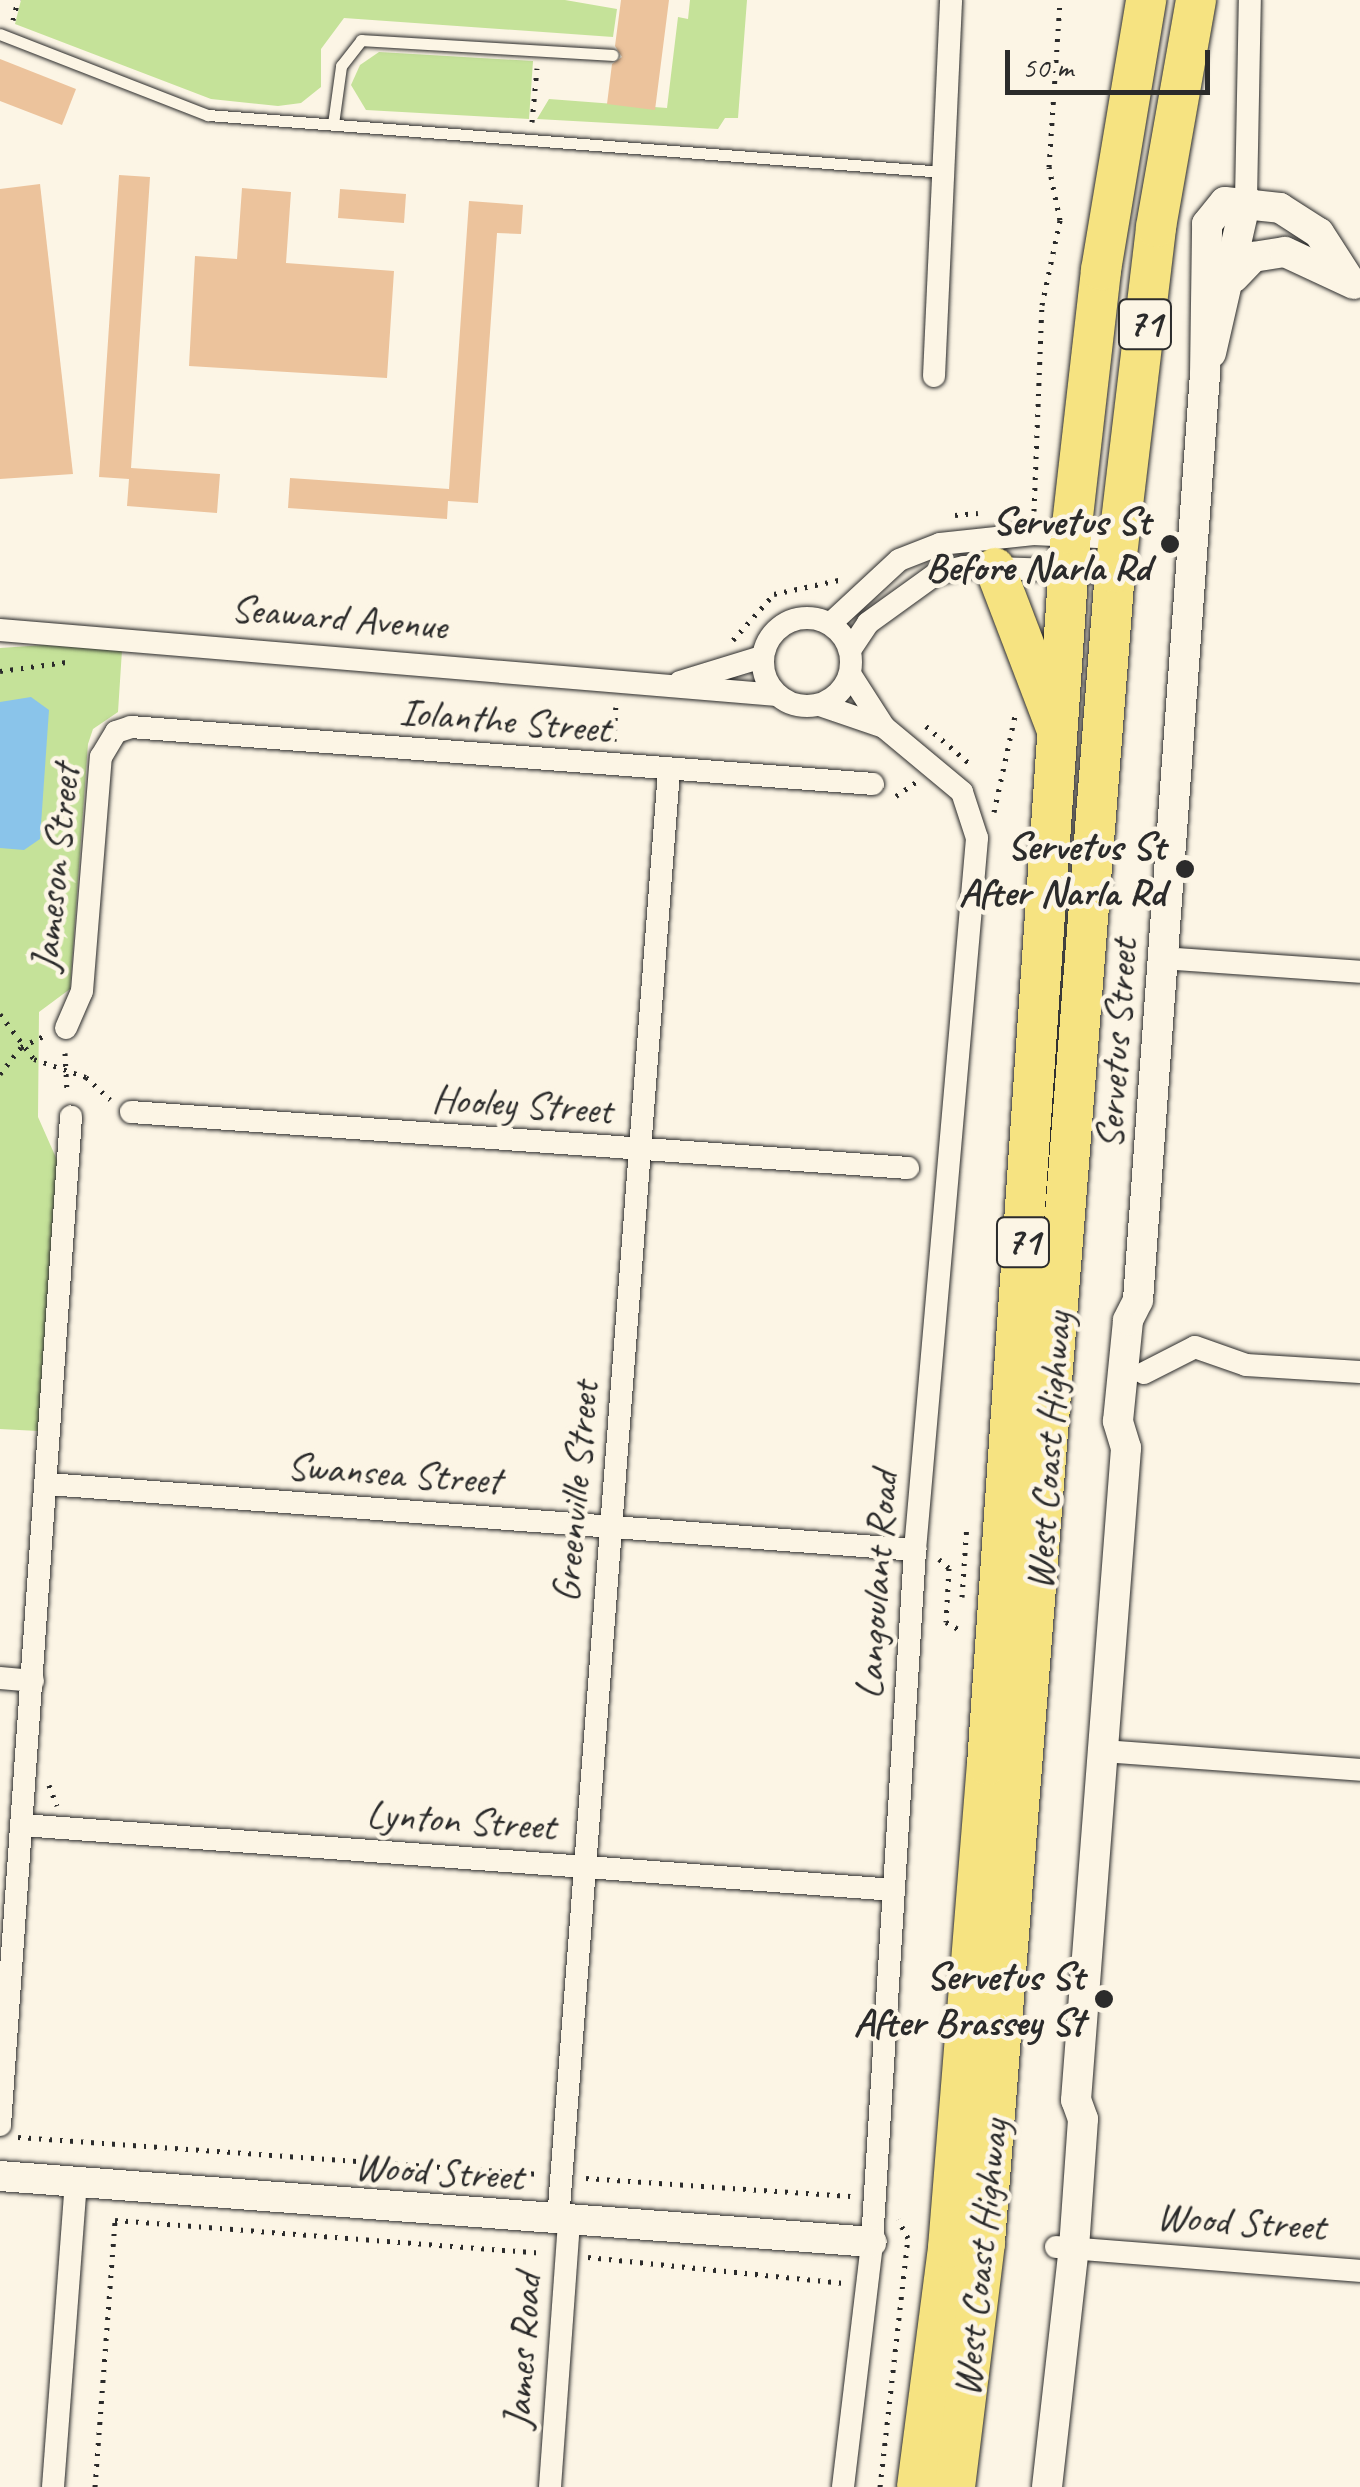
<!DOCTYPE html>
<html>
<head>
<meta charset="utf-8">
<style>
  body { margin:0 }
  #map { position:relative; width:1360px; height:2487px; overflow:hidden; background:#fcf5e5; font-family:Caveat,sans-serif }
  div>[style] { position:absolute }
  .green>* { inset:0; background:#c5e299 }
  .water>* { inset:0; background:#8ac4ea }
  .building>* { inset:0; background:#ecc39c }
  .path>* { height:5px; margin-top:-2.5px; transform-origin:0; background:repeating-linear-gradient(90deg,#2b2b2b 0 2.5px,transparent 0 10.5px) }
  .roads { filter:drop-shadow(0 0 2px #2b2b2b) drop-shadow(0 0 2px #2b2b2b) }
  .lane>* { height:11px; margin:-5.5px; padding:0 5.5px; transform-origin:5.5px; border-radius:5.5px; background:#fcf5e5 }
  .street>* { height:22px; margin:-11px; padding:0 11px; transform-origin:11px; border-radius:11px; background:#fcf5e5 }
  .street>.ring { margin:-11px; padding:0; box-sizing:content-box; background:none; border:22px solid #fcf5e5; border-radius:50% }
  .secondary>* { height:30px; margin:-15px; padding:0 15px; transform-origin:15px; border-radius:15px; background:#fcf5e5 }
  .highway>* { height:40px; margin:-20px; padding:0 20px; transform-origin:20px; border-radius:20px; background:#f6e381 }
  .dots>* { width:28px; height:28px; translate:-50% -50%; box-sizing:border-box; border:5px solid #fcf5e5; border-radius:50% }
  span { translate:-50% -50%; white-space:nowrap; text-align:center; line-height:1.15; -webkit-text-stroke:9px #fcf5e5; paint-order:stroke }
  .shield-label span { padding:2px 8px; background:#fcf5e5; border:2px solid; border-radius:8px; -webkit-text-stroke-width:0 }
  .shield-label { font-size:38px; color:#2b2b2b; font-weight:700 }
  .poi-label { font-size:40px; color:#2b2b2b; font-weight:700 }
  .right { translate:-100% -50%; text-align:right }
  .street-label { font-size:40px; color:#2b2b2b }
  .scale { position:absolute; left:1005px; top:50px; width:205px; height:45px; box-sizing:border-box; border:5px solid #2b2b2b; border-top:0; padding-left:12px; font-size:30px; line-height:35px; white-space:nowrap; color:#2b2b2b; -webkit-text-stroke:8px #fcf5e5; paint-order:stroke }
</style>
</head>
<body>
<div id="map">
  <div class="green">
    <div style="clip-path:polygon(21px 0,565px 0,617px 9px,613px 37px,344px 18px,321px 49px,321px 87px,301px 103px,278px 106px,211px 99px,15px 24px)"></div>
    <div style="clip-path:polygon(690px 0,747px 0,738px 118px,725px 118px,718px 129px,537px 119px,549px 99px,667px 108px,678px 17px,688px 19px)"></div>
    <div style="clip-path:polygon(379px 52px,533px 61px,529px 119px,366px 110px,351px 85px,360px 65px)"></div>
    <div style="clip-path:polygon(44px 645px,122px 650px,118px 712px,93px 729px,88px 744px,70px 989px,39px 1012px,38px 1117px,57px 1160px,38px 1431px,0 1429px,0 648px)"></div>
  </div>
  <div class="water">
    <div style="clip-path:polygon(31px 697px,49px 710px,40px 839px,24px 850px,0 848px,0 702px)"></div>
  </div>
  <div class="building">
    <div style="clip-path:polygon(621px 0,669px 0,655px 110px,607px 104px,612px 64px,622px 57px,615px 46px)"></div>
    <div style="clip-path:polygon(0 59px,76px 89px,62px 125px,0 101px)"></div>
    <div style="clip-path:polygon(119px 175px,150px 177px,131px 468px,220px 474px,217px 513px,127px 506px,129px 479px,99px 477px)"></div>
    <div style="clip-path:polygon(40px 184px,73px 474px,0 479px,0 189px)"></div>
    <div style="clip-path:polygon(242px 188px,291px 192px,286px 263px,394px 271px,387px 378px,189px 366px,195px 256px,237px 259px)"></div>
    <div style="clip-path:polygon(340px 189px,406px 194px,404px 223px,338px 218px)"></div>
    <div style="clip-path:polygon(469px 201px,523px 205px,521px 234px,497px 233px,478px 503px,448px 501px,447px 519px,288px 508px,290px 478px,449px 489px)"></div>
  </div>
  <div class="path">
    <div style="left:13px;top:20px;width:21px;rotate:-76deg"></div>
    <div style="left:532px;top:122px;width:54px;rotate:-84.7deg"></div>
    <div style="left:1034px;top:511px;width:206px;rotate:-87.8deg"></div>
    <div style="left:1042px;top:305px;width:87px;rotate:-78deg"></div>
    <div style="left:1060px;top:220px;width:54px;rotate:-101.7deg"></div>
    <div style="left:1049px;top:167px;width:167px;rotate:-86.2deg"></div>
    <div style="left:955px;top:515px;width:23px;rotate:-5deg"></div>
    <div style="left:733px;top:640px;width:62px;rotate:-48.3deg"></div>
    <div style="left:774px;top:594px;width:66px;rotate:-12.3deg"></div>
    <div style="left:0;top:671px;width:67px;rotate:-7.8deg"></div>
    <div style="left:926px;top:726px;width:58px;rotate:40.8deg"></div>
    <div style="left:614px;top:741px;width:34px;rotate:-87deg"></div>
    <div style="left:896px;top:796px;width:24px;rotate:-35deg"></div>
    <div style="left:994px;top:812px;width:98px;rotate:-77.7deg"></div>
    <div style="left:0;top:1014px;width:56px;rotate:52.9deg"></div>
    <div style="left:34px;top:1059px;width:55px;rotate:19.1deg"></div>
    <div style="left:86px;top:1077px;width:33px;rotate:43deg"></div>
    <div style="left:65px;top:1053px;width:39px;rotate:87deg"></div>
    <div style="left:0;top:1074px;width:34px;rotate:-52deg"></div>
    <div style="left:21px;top:1047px;width:28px;rotate:-26deg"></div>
    <div style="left:939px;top:1559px;width:13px;rotate:42deg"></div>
    <div style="left:949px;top:1568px;width:54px;rotate:93.2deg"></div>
    <div style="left:946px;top:1622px;width:20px;rotate:30deg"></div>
    <div style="left:962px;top:1597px;width:73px;rotate:-86.1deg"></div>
    <div style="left:49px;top:1785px;width:22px;rotate:69deg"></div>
    <div style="left:18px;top:2137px;width:523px;rotate:4.05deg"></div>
    <div style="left:586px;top:2178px;width:265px;rotate:3.9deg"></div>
    <div style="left:588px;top:2257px;width:255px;rotate:5.8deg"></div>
    <div style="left:95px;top:2487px;width:268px;rotate:-85.7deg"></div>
    <div style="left:115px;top:2220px;width:428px;rotate:4.4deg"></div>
    <div style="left:880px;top:2487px;width:251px;rotate:-83.6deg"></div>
    <div style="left:908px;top:2238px;width:21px;rotate:-118deg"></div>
  </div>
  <div class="roads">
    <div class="lane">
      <div style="left:0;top:34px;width:223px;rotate:21.3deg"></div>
      <div style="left:208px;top:115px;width:737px;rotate:4.43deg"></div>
      <div style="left:333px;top:124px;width:59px;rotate:-82.1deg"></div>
      <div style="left:341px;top:66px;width:33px;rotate:-52deg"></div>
      <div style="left:361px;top:40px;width:252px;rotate:3.4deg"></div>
    </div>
    <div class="street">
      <div style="left:1246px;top:200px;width:200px;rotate:-88.9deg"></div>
      <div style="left:934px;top:376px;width:376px;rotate:-87.4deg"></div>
      <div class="ring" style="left:763px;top:618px;width:66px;height:66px"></div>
      <div style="left:830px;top:624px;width:94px;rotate:-42.8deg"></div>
      <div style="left:899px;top:560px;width:44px;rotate:-21.3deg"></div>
      <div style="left:940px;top:544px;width:94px;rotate:-6.1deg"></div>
      <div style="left:1033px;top:534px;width:86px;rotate:2.7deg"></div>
      <div style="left:0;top:630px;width:780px;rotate:4.78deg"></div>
      <div style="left:850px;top:650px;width:32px;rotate:-56deg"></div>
      <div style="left:868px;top:623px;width:84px;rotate:-35.8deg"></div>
      <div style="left:936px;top:574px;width:29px;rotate:-14deg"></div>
      <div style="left:964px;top:567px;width:151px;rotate:1.9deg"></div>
      <div style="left:680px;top:682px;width:86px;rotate:-17deg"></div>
      <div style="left:820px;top:705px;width:68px;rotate:19deg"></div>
      <div style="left:1162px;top:958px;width:198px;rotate:4deg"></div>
      <div style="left:66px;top:1028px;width:40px;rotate:-66.6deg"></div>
      <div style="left:82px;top:991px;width:235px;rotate:-85.4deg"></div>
      <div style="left:101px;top:757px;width:29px;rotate:-59deg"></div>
      <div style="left:116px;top:732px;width:16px;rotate:-18deg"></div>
      <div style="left:131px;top:727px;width:744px;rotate:4.39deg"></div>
      <div style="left:131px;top:1112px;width:779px;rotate:4.12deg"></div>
      <div style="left:1144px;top:1373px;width:57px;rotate:-27deg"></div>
      <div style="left:1195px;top:1347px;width:54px;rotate:19.4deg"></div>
      <div style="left:1246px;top:1365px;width:114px;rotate:3.5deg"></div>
      <div style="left:48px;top:1484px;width:870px;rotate:4.35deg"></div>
      <div style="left:0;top:1678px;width:33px;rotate:5deg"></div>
      <div style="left:1104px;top:1751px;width:257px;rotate:4.2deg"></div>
      <div style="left:22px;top:1825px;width:874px;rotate:4.26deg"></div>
      <div style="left:0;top:2125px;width:1011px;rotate:-85.97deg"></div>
      <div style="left:558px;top:2220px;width:1453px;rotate:-85.62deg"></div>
      <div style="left:1056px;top:2247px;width:305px;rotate:4.5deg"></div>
      <div style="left:53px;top:2487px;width:306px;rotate:-85.7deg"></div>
      <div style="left:550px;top:2487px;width:267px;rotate:-85.9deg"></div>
      <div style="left:843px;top:2487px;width:247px;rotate:-83.2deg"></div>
      <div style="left:872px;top:2242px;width:693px;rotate:-86.44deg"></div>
      <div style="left:915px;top:1550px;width:715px;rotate:-85.02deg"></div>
      <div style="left:977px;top:838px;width:48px;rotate:-108.1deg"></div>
      <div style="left:962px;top:792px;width:102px;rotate:-140.2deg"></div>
      <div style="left:884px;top:727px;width:63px;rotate:-122.7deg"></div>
    </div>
    <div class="secondary">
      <div style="left:1234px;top:277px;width:28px;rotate:-46deg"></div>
      <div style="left:1253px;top:257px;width:32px;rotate:-9deg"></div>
      <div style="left:1285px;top:252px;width:76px;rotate:24.9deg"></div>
      <div style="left:1211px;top:353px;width:157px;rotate:-77.1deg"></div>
      <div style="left:0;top:2176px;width:874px;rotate:4.33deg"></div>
      <div style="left:1047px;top:2487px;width:241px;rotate:-83.6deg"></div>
      <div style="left:1074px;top:2248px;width:129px;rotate:-86deg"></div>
      <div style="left:1083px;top:2119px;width:20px;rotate:-110deg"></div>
      <div style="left:1076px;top:2100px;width:654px;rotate:-85.61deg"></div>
      <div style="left:1126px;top:1448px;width:28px;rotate:-107deg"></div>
      <div style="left:1118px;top:1421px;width:101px;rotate:-84.3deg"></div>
      <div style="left:1128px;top:1320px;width:22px;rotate:-63deg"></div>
      <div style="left:1138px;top:1300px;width:927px;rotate:-85.86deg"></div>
      <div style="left:1205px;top:375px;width:151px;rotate:-89.2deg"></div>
      <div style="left:1207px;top:224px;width:28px;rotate:-51deg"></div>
      <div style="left:1225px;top:202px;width:55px;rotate:6.2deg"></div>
      <div style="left:1280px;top:208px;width:46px;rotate:32.7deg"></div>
      <div style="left:1319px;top:233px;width:54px;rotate:57.2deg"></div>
    </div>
    <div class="highway">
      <div style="left:995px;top:568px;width:168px;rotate:69.1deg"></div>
      <div style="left:917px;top:2487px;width:241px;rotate:-82.6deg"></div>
      <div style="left:948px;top:2248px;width:485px;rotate:-85.4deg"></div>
      <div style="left:987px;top:1765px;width:1234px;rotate:-86.1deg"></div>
      <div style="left:1071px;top:534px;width:266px;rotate:-83.5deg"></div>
      <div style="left:1101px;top:270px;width:274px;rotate:-80.5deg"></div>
      <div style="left:955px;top:2487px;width:247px;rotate:-83deg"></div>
      <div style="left:985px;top:2242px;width:1675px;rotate:-85.55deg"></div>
      <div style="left:1115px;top:572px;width:347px;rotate:-83.2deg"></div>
      <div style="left:1156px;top:227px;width:230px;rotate:-80deg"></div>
    </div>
  </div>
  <div class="dots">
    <div style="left:1170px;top:544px;background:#2b2b2b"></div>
    <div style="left:1185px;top:869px;background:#2b2b2b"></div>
    <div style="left:1104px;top:1999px;background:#2b2b2b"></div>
  </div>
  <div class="shield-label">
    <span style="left:1145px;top:324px">71</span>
    <span style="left:1023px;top:1242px">71</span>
  </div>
  <div class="poi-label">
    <span class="right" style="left:1150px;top:544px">Servetus St<br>Before Narla Rd</span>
    <span class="right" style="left:1165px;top:869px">Servetus St<br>After Narla Rd</span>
    <span class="right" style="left:1084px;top:1999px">Servetus St<br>After Brassey St</span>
  </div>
  <div class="street-label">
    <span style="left:339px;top:617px;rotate:5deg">Seaward Avenue</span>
    <span style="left:505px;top:720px;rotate:5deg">Iolanthe Street</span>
    <span style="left:55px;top:868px;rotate:-84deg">Jameson Street</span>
    <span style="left:1116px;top:1044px;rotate:-86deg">Servetus Street</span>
    <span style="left:522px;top:1104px;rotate:4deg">Hooley Street</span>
    <span style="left:1048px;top:1451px;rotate:-86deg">West Coast Highway</span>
    <span style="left:394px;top:1473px;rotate:4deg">Swansea Street</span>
    <span style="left:575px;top:1492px;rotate:-85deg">Greenville Street</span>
    <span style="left:876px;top:1585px;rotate:-86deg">Langoulant Road</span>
    <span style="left:461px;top:1820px;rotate:4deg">Lynton Street</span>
    <span style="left:439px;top:2171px;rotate:4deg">Wood Street</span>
    <span style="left:1241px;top:2221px;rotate:4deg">Wood Street</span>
    <span style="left:980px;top:2258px;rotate:-84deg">West Coast Highway</span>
    <span style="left:522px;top:2351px;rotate:-86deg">James Road</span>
  </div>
  <div class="scale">50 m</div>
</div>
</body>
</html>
